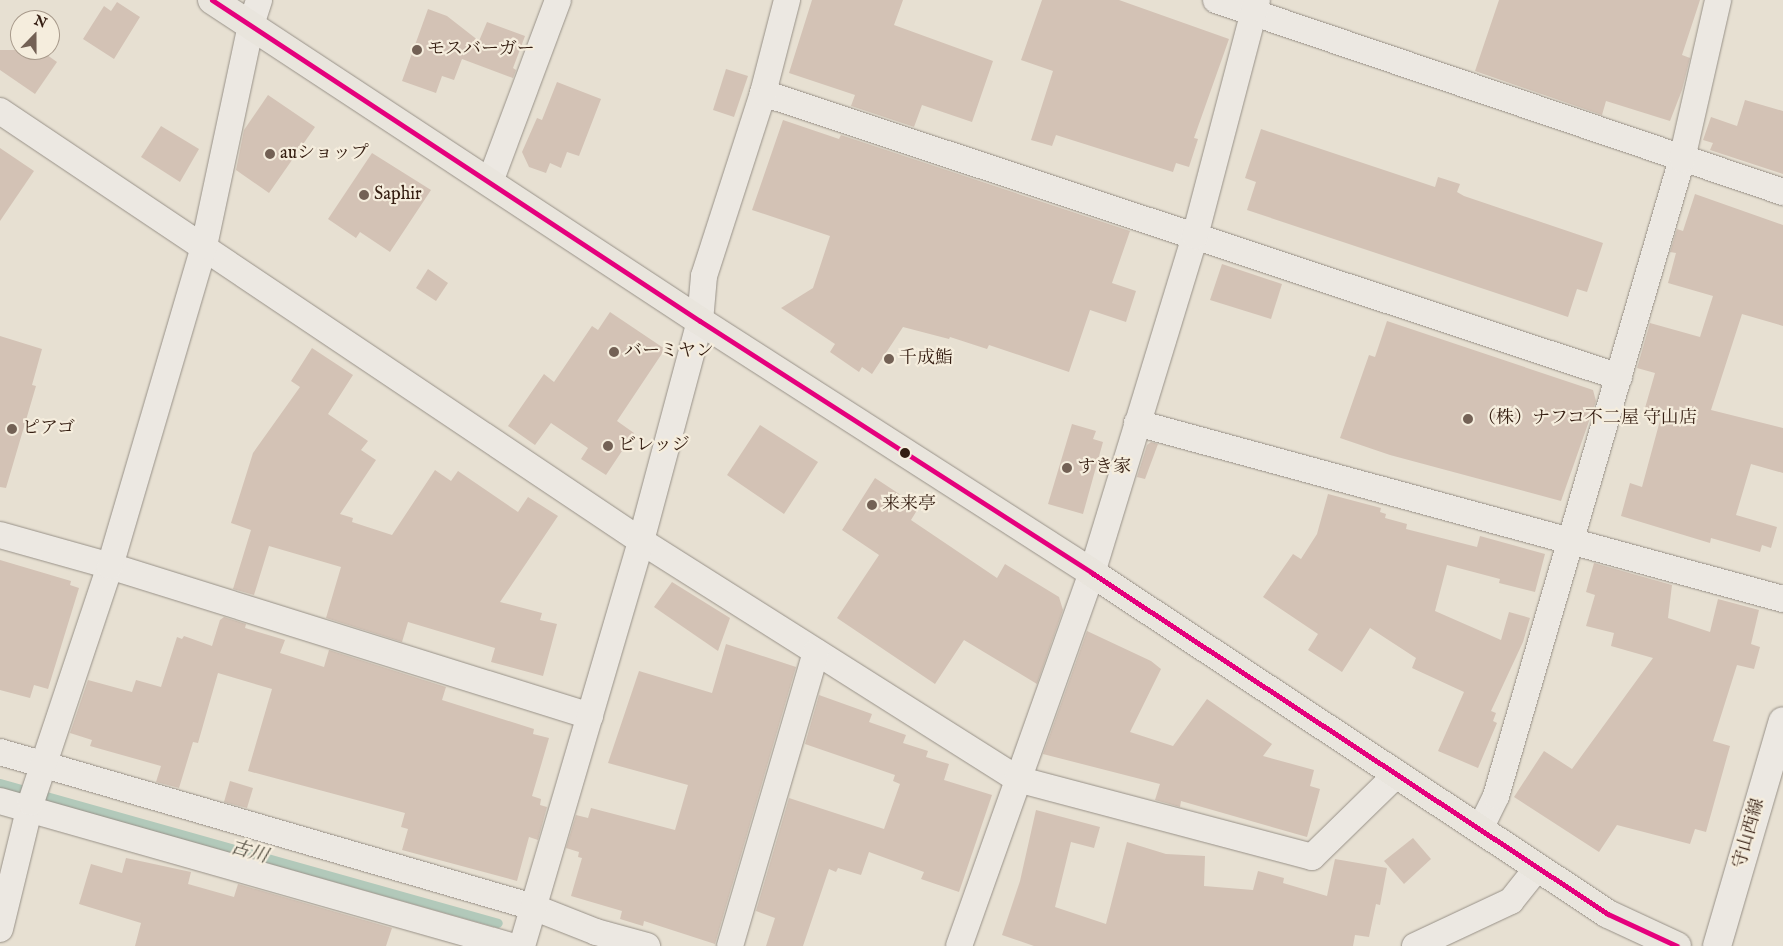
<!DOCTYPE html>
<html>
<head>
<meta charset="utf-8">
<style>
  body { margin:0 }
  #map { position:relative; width:1783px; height:946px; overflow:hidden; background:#e7e0d2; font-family:"IM FELL English","Noto Serif JP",serif }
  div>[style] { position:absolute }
  .stream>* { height:9px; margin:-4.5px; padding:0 4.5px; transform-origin:4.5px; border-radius:4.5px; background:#b2c9ba }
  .building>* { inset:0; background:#d3c2b5 }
  .roads { filter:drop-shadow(0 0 1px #989188) drop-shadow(0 0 1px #989188) }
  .minor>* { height:26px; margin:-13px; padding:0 13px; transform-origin:13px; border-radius:13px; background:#ece8e2 }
  .secondary>* { height:28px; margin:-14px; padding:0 14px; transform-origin:14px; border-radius:14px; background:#ece8e2 }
  .primary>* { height:28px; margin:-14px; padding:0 14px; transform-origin:14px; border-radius:14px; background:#e9e5dd }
  .bus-1>* { height:5px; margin:-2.5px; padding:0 2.5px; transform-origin:2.5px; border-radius:2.5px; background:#e5007d }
  .dots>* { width:14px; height:14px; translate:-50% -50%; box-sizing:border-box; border:2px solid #f5eddd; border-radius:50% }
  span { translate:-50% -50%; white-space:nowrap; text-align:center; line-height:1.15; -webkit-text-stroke:4.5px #f5eddd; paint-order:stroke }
  .poi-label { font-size:18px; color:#341d11 }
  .left { translate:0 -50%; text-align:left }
  .street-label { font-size:18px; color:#341d11 }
  .water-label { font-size:19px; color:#534e41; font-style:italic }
  .north { position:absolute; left:10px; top:10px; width:50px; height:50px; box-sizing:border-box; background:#f5eddd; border:1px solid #a89a8b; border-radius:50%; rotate:22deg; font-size:14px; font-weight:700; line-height:20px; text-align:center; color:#341d11 }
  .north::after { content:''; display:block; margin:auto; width:18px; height:22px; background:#736155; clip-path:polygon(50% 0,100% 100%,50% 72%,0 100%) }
</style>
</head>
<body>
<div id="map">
  <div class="stream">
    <div style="left:0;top:783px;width:517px;rotate:15.7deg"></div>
  </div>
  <div class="building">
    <div style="clip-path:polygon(812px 0,903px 0,894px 25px,993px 61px,972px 122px,922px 105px,914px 127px,851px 106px,855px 95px,789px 73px)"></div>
    <div style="clip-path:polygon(1042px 0,1119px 0,1229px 39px,1194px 138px,1198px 139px,1189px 167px,1176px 163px,1173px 172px,1056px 135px,1052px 146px,1031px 140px,1053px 71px,1021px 60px)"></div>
    <div style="clip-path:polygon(1499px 0,1700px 0,1682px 55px,1690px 58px,1682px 90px,1670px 121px,1606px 101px,1602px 115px,1475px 71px)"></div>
    <div style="clip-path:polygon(117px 2px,140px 17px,114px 59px,83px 39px,104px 6px,111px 11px)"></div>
    <div style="clip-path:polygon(428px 9px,447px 16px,479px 41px,487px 22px,525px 36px,513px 68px,516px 70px,513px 78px,462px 59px,454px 80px,442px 76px,436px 93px,402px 81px)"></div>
    <div style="clip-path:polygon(0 50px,40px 50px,57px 62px,35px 94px,0 70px)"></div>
    <div style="clip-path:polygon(726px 69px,748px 76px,734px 117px,713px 110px)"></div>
    <div style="clip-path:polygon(557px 82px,601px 99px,579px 156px,567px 152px,561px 168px,550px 163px,546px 173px,529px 167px,522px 152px,537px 118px,542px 120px)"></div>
    <div style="clip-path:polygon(268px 95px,315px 127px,269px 193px,236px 170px,244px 130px)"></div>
    <div style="clip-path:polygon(1745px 100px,1783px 111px,1783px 174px,1710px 150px,1713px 143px,1703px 140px,1711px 117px,1737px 126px)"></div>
    <div style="clip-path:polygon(783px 120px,839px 139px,841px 135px,1130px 231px,1112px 283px,1136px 291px,1126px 322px,1090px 310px,1069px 372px,989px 345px,987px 349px,950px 337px,949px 339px,903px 327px,872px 374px,862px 367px,859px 372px,830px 352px,835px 344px,781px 308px,813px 288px,830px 236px,752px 210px)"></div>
    <div style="clip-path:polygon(161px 126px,199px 149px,180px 182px,141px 157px)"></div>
    <div style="clip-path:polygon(1261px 129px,1435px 187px,1438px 177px,1460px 184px,1457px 192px,1464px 196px,1603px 243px,1587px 292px,1577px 289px,1568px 317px,1247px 210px,1256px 182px,1245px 178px)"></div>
    <div style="clip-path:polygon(0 148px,34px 171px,0 221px)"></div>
    <div style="clip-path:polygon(372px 153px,431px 190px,390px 252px,360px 232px,356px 238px,328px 219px)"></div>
    <div style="clip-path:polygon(1695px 194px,1783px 225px,1783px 326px,1742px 314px,1711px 410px,1783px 428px,1783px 473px,1751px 464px,1736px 515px,1777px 527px,1771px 548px,1762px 545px,1760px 552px,1711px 538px,1710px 543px,1621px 516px,1630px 483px,1642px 487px,1662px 413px,1645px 408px,1655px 373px,1637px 368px,1650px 323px,1700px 337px,1713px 296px,1668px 283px,1676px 253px,1670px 252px,1677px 229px,1683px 231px)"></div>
    <div style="clip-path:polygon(1222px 264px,1282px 284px,1271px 319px,1210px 300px)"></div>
    <div style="clip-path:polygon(428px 269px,448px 283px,436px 301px,416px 288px)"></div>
    <div style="clip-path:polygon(610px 312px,665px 349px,617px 421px,634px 433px,606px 475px,581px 459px,588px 448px,551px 423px,535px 445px,508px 426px,544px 374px,554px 382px,592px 326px,598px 330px)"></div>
    <div style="clip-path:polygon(1387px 321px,1593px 390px,1596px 401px,1561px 501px,1390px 455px,1340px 438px,1369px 355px,1375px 357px)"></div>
    <div style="clip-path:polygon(0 336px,42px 349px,32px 385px,36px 386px,6px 488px,0 487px)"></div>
    <div style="clip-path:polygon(312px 348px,353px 375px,328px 414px,368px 441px,361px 450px,376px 460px,340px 514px,353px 518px,352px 522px,392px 535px,435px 470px,451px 481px,458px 471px,518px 512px,528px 497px,558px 516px,500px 602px,542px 613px,540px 620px,557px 624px,543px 676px,491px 662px,495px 648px,408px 622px,402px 642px,326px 618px,341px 567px,269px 546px,254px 595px,233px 589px,251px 530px,231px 523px,253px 453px,300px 387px,291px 381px)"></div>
    <div style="clip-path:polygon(1072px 424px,1096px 431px,1093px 439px,1103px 442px,1083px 514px,1048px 504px)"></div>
    <div style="clip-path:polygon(760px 425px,818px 462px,784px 514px,727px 475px)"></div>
    <div style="clip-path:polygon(1151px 442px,1158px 444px,1145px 479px,1137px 477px,1147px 445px)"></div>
    <div style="clip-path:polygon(875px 478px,919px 507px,911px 520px,997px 578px,1005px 564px,1059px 597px,1063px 610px,1037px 684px,964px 640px,935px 684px,837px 618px,879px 555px,842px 530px)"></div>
    <div style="clip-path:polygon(1328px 494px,1381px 508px,1380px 512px,1386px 514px,1385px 518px,1407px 524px,1406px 529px,1477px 547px,1480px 536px,1545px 554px,1535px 592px,1499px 583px,1500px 579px,1447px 565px,1435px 611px,1501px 640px,1509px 612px,1530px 618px,1523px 642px,1491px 711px,1496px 713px,1493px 721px,1497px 723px,1478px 768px,1438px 751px,1464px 692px,1412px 668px,1416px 658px,1370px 628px,1342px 672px,1308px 650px,1318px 634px,1263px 597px,1293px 554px,1301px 559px,1317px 534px)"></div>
    <div style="clip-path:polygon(0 560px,71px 581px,70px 585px,79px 588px,48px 689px,34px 685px,30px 698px,0 690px)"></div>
    <div style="clip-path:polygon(1594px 563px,1672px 585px,1668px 618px,1710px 632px,1718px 599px,1759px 610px,1751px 644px,1760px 647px,1754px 669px,1737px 665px,1713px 741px,1730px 746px,1706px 832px,1695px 829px,1690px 844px,1617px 825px,1599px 852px,1514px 797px,1544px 751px,1572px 769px,1653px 658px,1611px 646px,1614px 633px,1586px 626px,1595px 595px,1586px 592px)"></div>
    <div style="clip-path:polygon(672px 582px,730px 618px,718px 651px,654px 607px)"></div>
    <div style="clip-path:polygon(224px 617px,246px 624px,245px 628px,285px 640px,280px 653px,324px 667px,329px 650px,446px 687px,442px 700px,534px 729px,533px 734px,549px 738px,532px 796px,541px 799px,540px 805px,547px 807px,538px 840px,529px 837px,517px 881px,402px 850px,408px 829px,401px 827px,405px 813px,248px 771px,272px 689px,218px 673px,198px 743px,193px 742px,179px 788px,156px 782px,161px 766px,90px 746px,92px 740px,70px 733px,88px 680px,132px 692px,136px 680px,161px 687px,177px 637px,182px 639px,184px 636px,212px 646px,220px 620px)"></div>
    <div style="clip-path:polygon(1087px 631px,1151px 661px,1161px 669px,1130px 732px,1173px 746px,1207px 699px,1272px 744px,1263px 756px,1314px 770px,1310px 786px,1320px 789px,1307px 837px,1181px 801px,1180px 807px,1155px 800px,1160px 784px,1043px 754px)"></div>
    <div style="clip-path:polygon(726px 644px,796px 667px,715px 944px,644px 921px,643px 926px,620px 919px,622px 911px,571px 896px,582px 858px,578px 857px,579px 852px,566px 848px,576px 815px,588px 818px,591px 808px,675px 830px,688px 785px,608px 763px,639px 671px,712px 693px)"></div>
    <div style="clip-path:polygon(819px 695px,872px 714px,869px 722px,906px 735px,903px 743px,928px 751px,926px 757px,949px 764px,944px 780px,992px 795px,959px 892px,921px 879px,924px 872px,869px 852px,861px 875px,838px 868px,836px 872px,829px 869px,803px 946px,766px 946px,775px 918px,756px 911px,789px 798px,884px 829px,900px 784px,893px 781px,895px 775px,805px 744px)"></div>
    <div style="clip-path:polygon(230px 781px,253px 788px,247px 808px,224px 802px)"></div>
    <div style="clip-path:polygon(1036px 810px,1100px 827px,1094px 848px,1071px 842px,1055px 907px,1106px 924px,1127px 842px,1166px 854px,1205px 856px,1204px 886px,1253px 890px,1258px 871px,1284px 878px,1283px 883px,1327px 896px,1335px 859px,1387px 868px,1380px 905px,1376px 904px,1369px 937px,1355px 935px,1353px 946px,1034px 946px,1002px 935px,1020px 881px)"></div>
    <div style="clip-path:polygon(1413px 838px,1431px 859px,1404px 884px,1384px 861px)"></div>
    <div style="clip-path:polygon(126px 858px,191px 872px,188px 884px,234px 897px,238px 884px,392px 928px,386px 946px,135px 946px,141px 923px,79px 904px,91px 864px,122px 873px)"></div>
  </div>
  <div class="roads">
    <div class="minor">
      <div style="left:1216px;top:0;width:599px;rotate:18.71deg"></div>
      <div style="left:763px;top:93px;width:902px;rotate:18.35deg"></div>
      <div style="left:0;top:111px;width:772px;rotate:33.85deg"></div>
      <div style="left:641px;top:541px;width:445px;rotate:32.3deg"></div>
      <div style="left:1017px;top:779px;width:305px;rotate:14.8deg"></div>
      <div style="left:1312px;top:857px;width:119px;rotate:-44.3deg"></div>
      <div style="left:490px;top:182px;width:194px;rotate:-69.5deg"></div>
      <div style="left:1137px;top:423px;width:670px;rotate:15.24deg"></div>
      <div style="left:0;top:535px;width:114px;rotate:15.7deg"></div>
      <div style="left:110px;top:566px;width:503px;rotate:17.35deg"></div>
      <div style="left:0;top:752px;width:555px;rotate:16.21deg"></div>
      <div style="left:533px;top:907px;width:68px;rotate:21.6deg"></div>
      <div style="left:596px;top:932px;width:53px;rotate:15.4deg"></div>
      <div style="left:0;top:801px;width:531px;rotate:15.84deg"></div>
      <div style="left:1480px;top:829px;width:37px;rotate:-64deg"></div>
      <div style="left:1496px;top:796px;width:664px;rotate:-73.72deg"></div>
      <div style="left:1682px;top:159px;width:163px;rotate:-77.2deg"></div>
      <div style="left:0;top:929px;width:131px;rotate:-76.3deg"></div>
      <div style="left:31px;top:802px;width:249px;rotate:-71.5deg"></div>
      <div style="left:110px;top:566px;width:334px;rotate:-73.6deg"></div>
      <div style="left:204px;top:246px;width:226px;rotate:-78deg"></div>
      <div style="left:251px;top:25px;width:26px;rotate:-72deg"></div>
      <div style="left:522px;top:946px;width:422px;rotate:-73.6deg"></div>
      <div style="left:641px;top:541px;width:228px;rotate:-75deg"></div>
      <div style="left:700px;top:321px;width:45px;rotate:-84.9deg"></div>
      <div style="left:704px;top:276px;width:192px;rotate:-72.1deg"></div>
      <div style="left:763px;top:93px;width:96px;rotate:-75.5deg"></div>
      <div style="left:730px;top:946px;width:306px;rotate:-73.7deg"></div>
      <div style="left:959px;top:946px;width:396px;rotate:-70.4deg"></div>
      <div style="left:1092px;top:573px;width:352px;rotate:-73deg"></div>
      <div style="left:1195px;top:236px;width:244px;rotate:-75.3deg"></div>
      <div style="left:1415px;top:946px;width:106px;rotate:-25.1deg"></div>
      <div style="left:1511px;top:901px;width:43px;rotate:-51.5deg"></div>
    </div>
    <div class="secondary">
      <div style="left:1717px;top:946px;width:234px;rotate:-73.7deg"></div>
    </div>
    <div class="primary">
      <div style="left:212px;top:0;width:584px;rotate:33.34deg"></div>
      <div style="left:700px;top:321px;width:466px;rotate:32.7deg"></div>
      <div style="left:1092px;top:573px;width:618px;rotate:33.46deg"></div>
      <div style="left:1608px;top:914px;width:76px;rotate:24.9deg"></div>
    </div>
  </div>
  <div class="bus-1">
    <div style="left:212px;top:0;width:584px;rotate:33.34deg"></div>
    <div style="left:700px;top:321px;width:466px;rotate:32.7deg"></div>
    <div style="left:1092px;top:573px;width:618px;rotate:33.46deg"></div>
    <div style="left:1608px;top:914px;width:76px;rotate:24.9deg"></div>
  </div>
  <div class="dots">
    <div style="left:417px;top:50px;background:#736155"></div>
    <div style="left:270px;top:154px;background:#736155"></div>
    <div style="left:364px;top:195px;background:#736155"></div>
    <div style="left:614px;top:352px;background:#736155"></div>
    <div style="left:889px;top:359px;background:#736155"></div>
    <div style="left:1468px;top:419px;background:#736155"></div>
    <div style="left:12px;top:429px;background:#736155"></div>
    <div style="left:608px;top:446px;background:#736155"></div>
    <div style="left:905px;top:453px;background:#341d11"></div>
    <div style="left:1067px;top:468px;background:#736155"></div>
    <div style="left:872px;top:505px;background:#736155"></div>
  </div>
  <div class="poi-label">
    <span class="left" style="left:427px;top:50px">モスバーガー</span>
    <span class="left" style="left:280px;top:154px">auショップ</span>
    <span class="left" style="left:374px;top:195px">Saphir</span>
    <span class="left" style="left:624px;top:352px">バーミヤン</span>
    <span class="left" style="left:899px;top:359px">千成鮨</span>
    <span class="left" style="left:1478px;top:419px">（株）ナフコ不二屋 守山店</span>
    <span class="left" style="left:22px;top:429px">ピアゴ</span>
    <span class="left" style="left:618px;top:446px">ビレッジ</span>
    <span class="left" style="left:1077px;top:468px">すき家</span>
    <span class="left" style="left:882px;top:505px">来来亭</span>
  </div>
  <div class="street-label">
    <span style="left:1750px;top:834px;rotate:-74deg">守山西線</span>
  </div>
  <div class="water-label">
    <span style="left:249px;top:853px;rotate:16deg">古川</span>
  </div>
  <div class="north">N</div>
</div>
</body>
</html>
